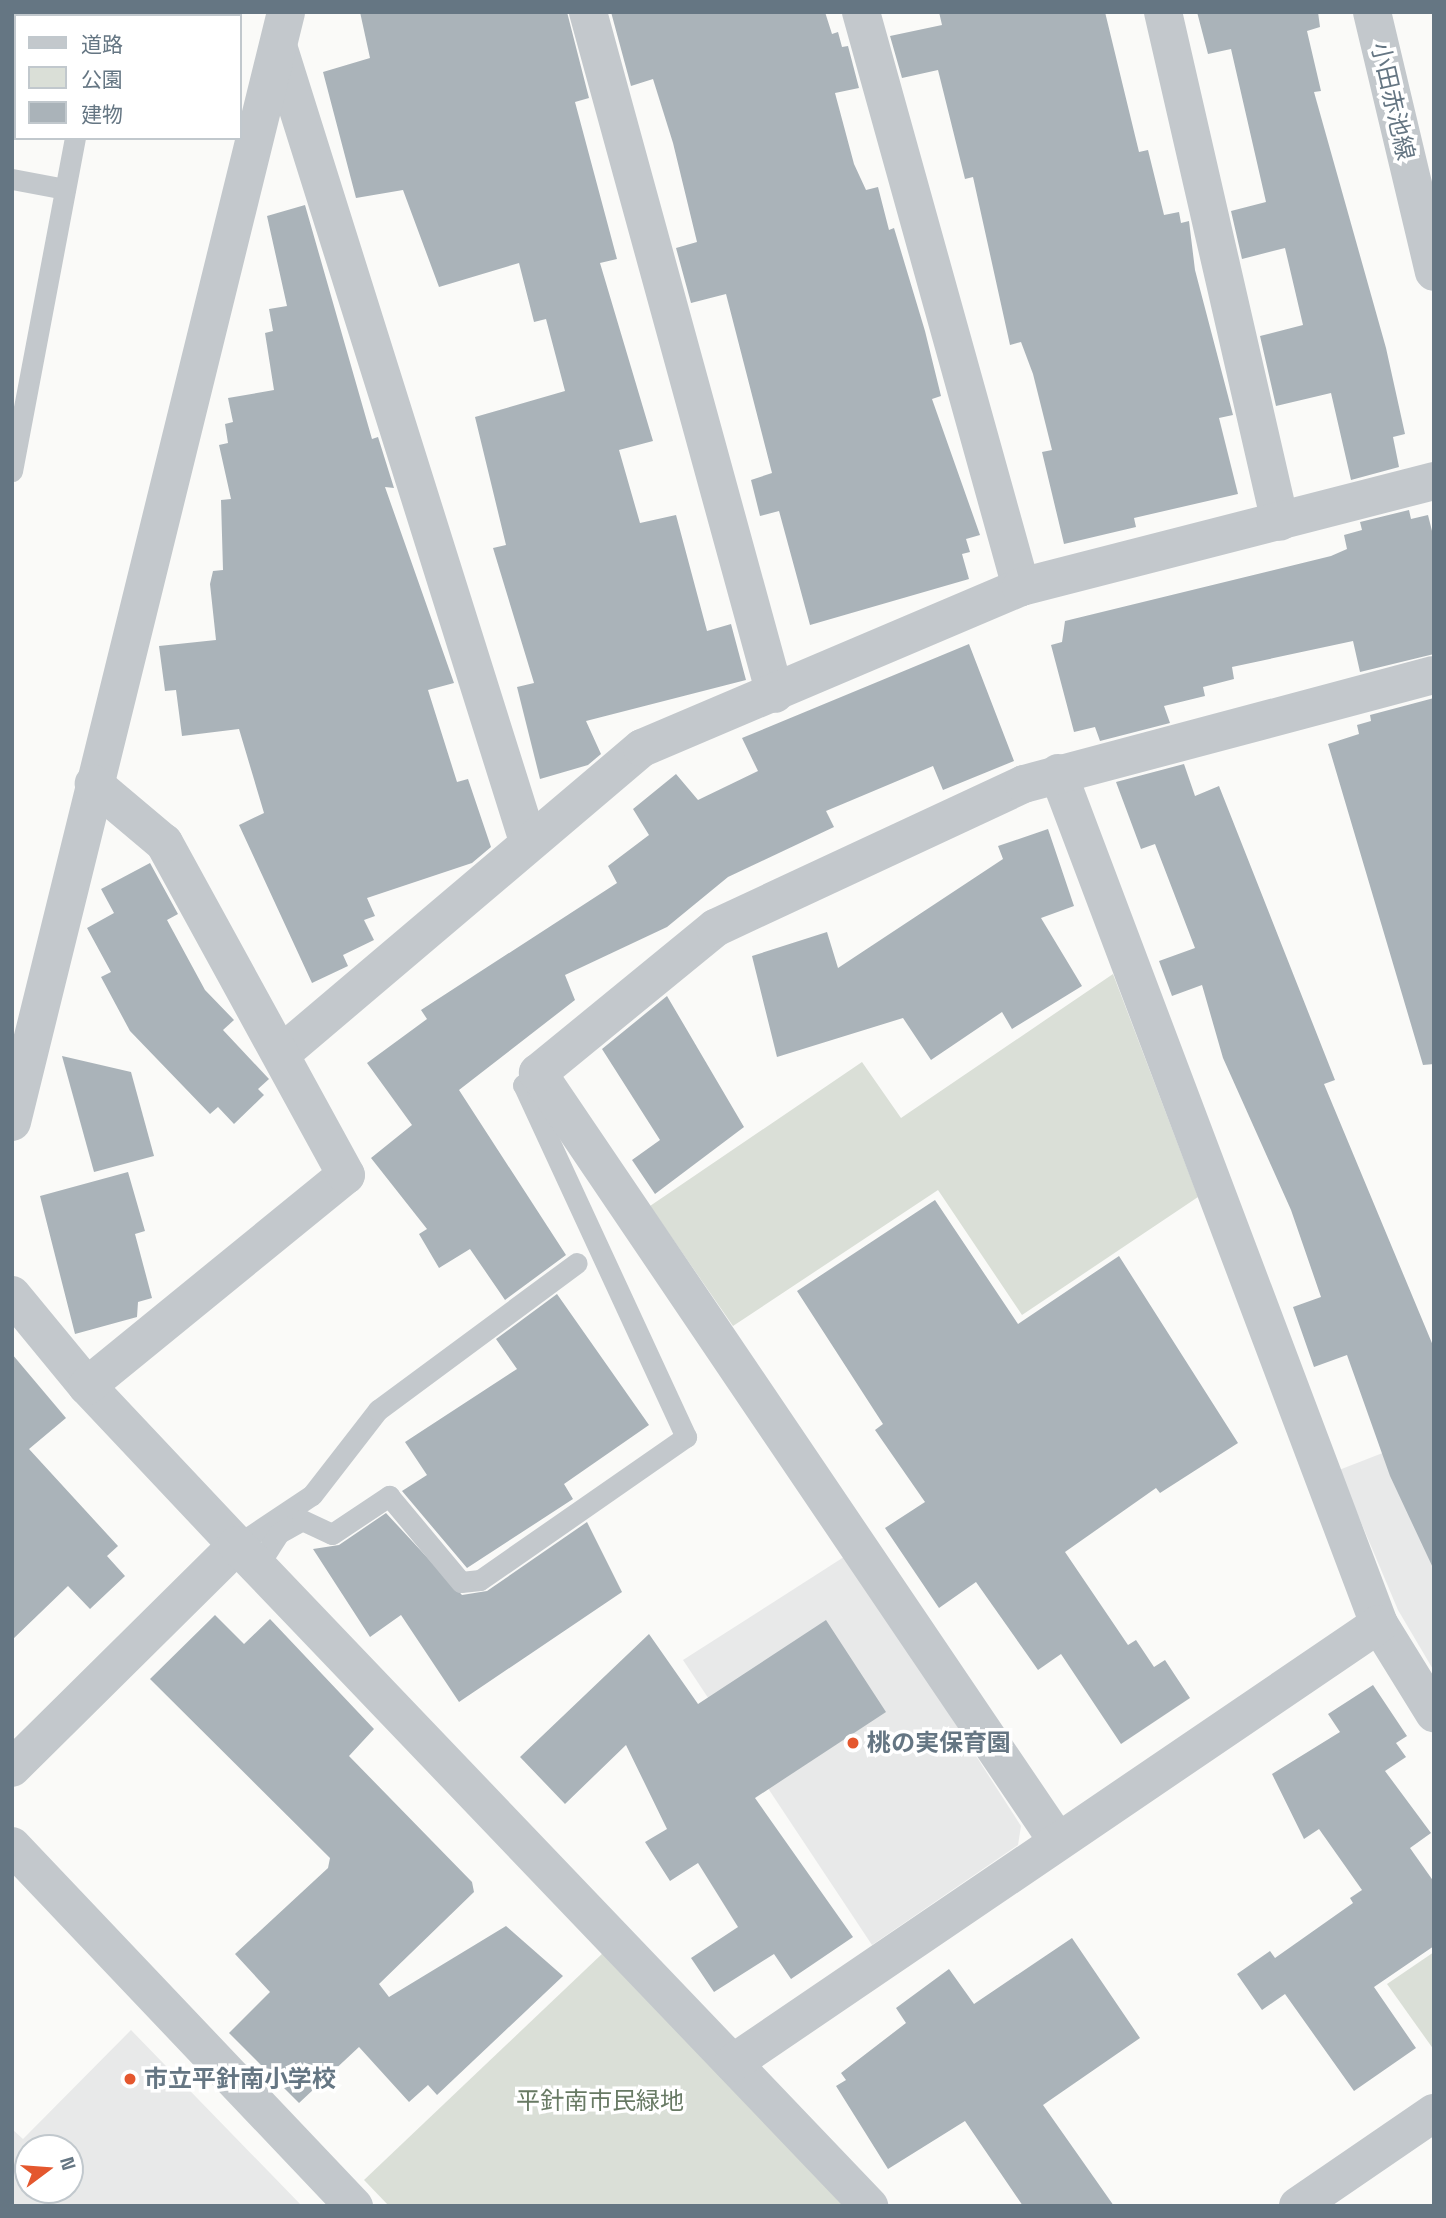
<!DOCTYPE html>
<html>
<head>
<meta charset="utf-8">
<style>
  body { margin:0 }
  #map { position:relative; width:1446px; height:2218px; overflow:hidden; background:#fafaf8; font-family:"Space Grotesk","Noto Sans JP",sans-serif }
  div>[style] { position:absolute }
  .built>* { inset:0; background:#e8e9e9 }
  .green>* { inset:0; background:#dadfd7 }
  .building>* { inset:0; background:#aab3b9 }
  .service>* { height:21px; margin:-10.5px; padding:0 10.5px; transform-origin:10.5px; border-radius:10.5px; background:#c3c8cc }
  .minor>* { height:38px; margin:-19px; padding:0 19px; transform-origin:19px; border-radius:19px; background:#c3c8cc }
  .tertiary>* { height:38px; margin:-19px; padding:0 19px; transform-origin:19px; border-radius:19px; background:#c3c8cc }
  .dots>* { width:19px; height:19px; translate:-50% -50%; box-sizing:border-box; border:4px solid #fff; border-radius:50% }
  span { translate:-50% -50%; white-space:nowrap; text-align:center; line-height:1.15; -webkit-text-stroke:7px #fff; paint-order:stroke }
  .street-label { font-size:24px; color:#657683 }
  .poi-label { font-size:24px; color:#657683; font-weight:700 }
  .left { translate:0 -50%; text-align:left }
  .park-label { font-size:24px; color:#687a64 }
  .frame { position:absolute; inset:0; border:14px solid #657683; pointer-events:none }
  .legend { position:absolute; left:14px; top:14px; width:228px; height:126px; box-sizing:border-box; background:#fff; border:2px solid #c1c8cd; margin:0; padding:9px 12px; list-style:none; font-size:21px; color:#657683 }
  .legend li { display:flex; align-items:center; gap:14px; height:35px }
  .legend b { width:35px; border:2px solid #c1c8cd }
  .north { position:absolute; left:14px; top:2134px; width:70px; height:70px; box-sizing:border-box; background:#fff; border:2px solid #c1c8cd; border-radius:50%; rotate:74deg; font-size:19px; font-weight:700; line-height:28px; text-align:center; color:#657683 }
  .north::after { content:''; display:block; margin:auto; width:24px; height:32px; background:#e4572e; clip-path:polygon(50% 0,100% 100%,50% 72%,0 100%) }
</style>
</head>
<body>
<div id="map">
  <div class="built">
    <div style="clip-path:polygon(1434px 1433px,1434px 1671px,1398px 1610px,1339px 1470px)"></div>
    <div style="clip-path:polygon(847px 1555px,1021px 1826px,1018px 1845px,872px 1945px,683px 1660px)"></div>
    <div style="clip-path:polygon(evenodd,131px 2030px,302px 2206px,12px 2206px,12px 2129px,23px 2139px,131px 2030px,28px 2148px,70px 2148px,70px 2190px,28px 2190px,28px 2148px)"></div>
  </div>
  <div class="green">
    <div style="clip-path:polygon(1113px 974px,1198px 1197px,1022px 1315px,938px 1190px,733px 1326px,650px 1206px,862px 1062px,901px 1118px)"></div>
    <div style="clip-path:polygon(604px 1952px,846px 2206px,389px 2206px,364px 2180px)"></div>
    <div style="clip-path:polygon(1434px 1952px,1434px 2050px,1387px 1984px)"></div>
  </div>
  <div class="building">
    <div style="clip-path:polygon(360px 12px,567px 12px,589px 98px,575px 102px,617px 259px,600px 263px,653px 441px,619px 450px,640px 523px,676px 515px,707px 631px,731px 624px,746px 680px,586px 721px,601px 754px,588px 765px,540px 779px,517px 687px,534px 683px,493px 548px,506px 545px,475px 417px,565px 391px,546px 319px,534px 322px,519px 263px,439px 287px,403px 190px,356px 198px,323px 72px,370px 58px)"></div>
    <div style="clip-path:polygon(611px 12px,825px 12px,832px 34px,838px 32px,842px 47px,848px 46px,859px 88px,835px 93px,854px 164px,866px 190px,878px 187px,889px 230px,894px 228px,925px 331px,941px 396px,932px 399px,980px 535px,966px 539px,970px 552px,962px 554px,969px 579px,810px 625px,779px 511px,760px 516px,751px 480px,772px 473px,726px 294px,691px 303px,676px 248px,697px 242px,673px 143px,653px 79px,631px 86px)"></div>
    <div style="clip-path:polygon(939px 12px,1105px 12px,1139px 152px,1148px 150px,1164px 215px,1179px 212px,1181px 223px,1189px 221px,1195px 270px,1233px 415px,1219px 418px,1238px 494px,1134px 518px,1136px 527px,1064px 544px,1042px 452px,1052px 450px,1033px 374px,1021px 342px,1010px 345px,973px 177px,965px 179px,938px 70px,902px 78px,890px 36px,942px 25px)"></div>
    <div style="clip-path:polygon(1197px 12px,1318px 12px,1320px 27px,1307px 31px,1321px 91px,1314px 92px,1386px 348px,1405px 434px,1393px 437px,1399px 467px,1351px 480px,1331px 393px,1276px 406px,1260px 336px,1303px 325px,1285px 248px,1242px 259px,1231px 211px,1266px 202px,1231px 49px,1208px 54px)"></div>
    <div style="clip-path:polygon(305px 205px,372px 439px,378px 437px,394px 488px,385px 487px,454px 683px,428px 690px,457px 782px,468px 779px,491px 847px,472px 863px,367px 898px,375px 916px,364px 920px,374px 940px,343px 955px,348px 966px,312px 983px,239px 825px,264px 813px,239px 729px,182px 736px,176px 690px,165px 691px,159px 646px,216px 640px,210px 584px,213px 571px,223px 570px,221px 500px,231px 499px,219px 445px,228px 443px,225px 424px,233px 422px,228px 398px,274px 390px,265px 333px,273px 331px,269px 309px,287px 306px,267px 216px)"></div>
    <div style="clip-path:polygon(1409px 510px,1411px 519px,1428px 515px,1434px 539px,1434px 654px,1360px 672px,1353px 641px,1232px 667px,1234px 679px,1203px 687px,1205px 696px,1164px 706px,1170px 723px,1100px 741px,1095px 727px,1074px 732px,1051px 645px,1062px 642px,1065px 621px,1331px 556px,1347px 549px,1344px 535px,1362px 530px,1360px 522px)"></div>
    <div style="clip-path:polygon(969px 644px,1014px 761px,943px 790px,933px 766px,826px 811px,834px 827px,728px 877px,667px 927px,565px 975px,575px 1000px,459px 1090px,566px 1255px,505px 1300px,470px 1249px,439px 1268px,419px 1234px,427px 1229px,371px 1158px,412px 1125px,367px 1063px,427px 1019px,421px 1010px,617px 883px,608px 866px,649px 835px,633px 809px,676px 774px,698px 800px,758px 771px,742px 738px)"></div>
    <div style="clip-path:polygon(1434px 698px,1434px 1064px,1423px 1065px,1328px 744px,1359px 734px,1357px 725px,1371px 721px,1370px 715px)"></div>
    <div style="clip-path:polygon(1184px 764px,1195px 796px,1219px 786px,1335px 1080px,1324px 1084px,1434px 1348px,1434px 1570px,1390px 1476px,1347px 1355px,1314px 1367px,1293px 1307px,1321px 1297px,1291px 1210px,1223px 1058px,1202px 985px,1172px 996px,1159px 961px,1195px 948px,1155px 844px,1141px 849px,1116px 782px)"></div>
    <div style="clip-path:polygon(1048px 829px,1074px 906px,1041px 918px,1082px 986px,1012px 1029px,1002px 1012px,931px 1060px,903px 1018px,777px 1057px,752px 956px,827px 932px,838px 968px,1003px 859px,998px 846px)"></div>
    <div style="clip-path:polygon(150px 863px,178px 914px,167px 920px,205px 990px,234px 1020px,223px 1030px,269px 1079px,258px 1089px,264px 1095px,234px 1124px,218px 1107px,210px 1114px,130px 1031px,101px 977px,111px 972px,87px 928px,114px 913px,101px 889px)"></div>
    <div style="clip-path:polygon(667px 996px,744px 1127px,655px 1194px,632px 1160px,660px 1140px,602px 1049px)"></div>
    <div style="clip-path:polygon(62px 1056px,131px 1072px,154px 1156px,94px 1172px)"></div>
    <div style="clip-path:polygon(128px 1172px,145px 1231px,135px 1234px,152px 1298px,138px 1302px,137px 1317px,75px 1334px,40px 1196px)"></div>
    <div style="clip-path:polygon(935px 1200px,1018px 1324px,1119px 1256px,1238px 1443px,1160px 1493px,1156px 1488px,1065px 1552px,1128px 1645px,1136px 1640px,1154px 1667px,1165px 1660px,1190px 1698px,1121px 1744px,1061px 1654px,1038px 1670px,976px 1582px,939px 1608px,885px 1528px,925px 1502px,875px 1430px,883px 1424px,797px 1291px)"></div>
    <div style="clip-path:polygon(557px 1294px,649px 1425px,564px 1484px,573px 1499px,467px 1568px,402px 1491px,427px 1475px,405px 1442px,517px 1369px,496px 1339px)"></div>
    <div style="clip-path:polygon(12px 1354px,66px 1418px,29px 1449px,118px 1546px,107px 1556px,125px 1576px,90px 1609px,68px 1586px,12px 1640px)"></div>
    <div style="clip-path:polygon(386px 1513px,462px 1595px,487px 1591px,587px 1522px,622px 1592px,459px 1702px,401px 1615px,370px 1637px,313px 1549px,339px 1545px)"></div>
    <div style="clip-path:polygon(215px 1615px,244px 1644px,270px 1619px,374px 1729px,349px 1756px,472px 1882px,474px 1892px,379px 1984px,389px 1997px,506px 1926px,563px 1976px,437px 2095px,428px 2085px,409px 2102px,359px 2047px,299px 2103px,229px 2033px,270px 1992px,235px 1954px,328px 1868px,330px 1858px,150px 1679px)"></div>
    <div style="clip-path:polygon(826px 1620px,886px 1712px,755px 1798px,853px 1937px,791px 1979px,774px 1954px,714px 1992px,691px 1958px,738px 1927px,698px 1863px,670px 1881px,645px 1842px,667px 1829px,626px 1745px,565px 1804px,520px 1757px,649px 1634px,698px 1704px)"></div>
    <div style="clip-path:polygon(1373px 1685px,1407px 1736px,1396px 1743px,1406px 1757px,1385px 1771px,1431px 1833px,1410px 1848px,1434px 1882px,1434px 1946px,1374px 1987px,1416px 2048px,1354px 2091px,1285px 1994px,1262px 2010px,1237px 1974px,1270px 1951px,1275px 1958px,1353px 1903px,1350px 1898px,1362px 1890px,1319px 1829px,1304px 1839px,1272px 1774px,1340px 1732px,1328px 1714px)"></div>
    <div style="clip-path:polygon(1072px 1938px,1140px 2038px,1043px 2105px,1114px 2206px,1023px 2206px,965px 2121px,888px 2169px,836px 2086px,846px 2080px,841px 2073px,906px 2023px,896px 2008px,949px 1969px,974px 2004px)"></div>
  </div>
  <div class="service">
    <div style="left:98px;top:16px;width:4px;rotate:-76deg"></div>
    <div style="left:12px;top:179px;width:54px;rotate:10.7deg"></div>
    <div style="left:12px;top:471px;width:339px;rotate:-79.3deg"></div>
    <div style="left:237px;top:1545px;width:90px;rotate:-33.7deg"></div>
    <div style="left:312px;top:1495px;width:108px;rotate:-52.2deg"></div>
    <div style="left:378px;top:1410px;width:247px;rotate:-36.5deg"></div>
    <div style="left:257px;top:1567px;width:40px;rotate:-57.1deg"></div>
    <div style="left:279px;top:1533px;width:26px;rotate:-29deg"></div>
    <div style="left:302px;top:1520px;width:33px;rotate:25deg"></div>
    <div style="left:332px;top:1534px;width:69px;rotate:-33.7deg"></div>
    <div style="left:389px;top:1496px;width:112px;rotate:50.1deg"></div>
    <div style="left:461px;top:1582px;width:19px;rotate:-6deg"></div>
    <div style="left:480px;top:1580px;width:251px;rotate:-34.8deg"></div>
    <div style="left:686px;top:1437px;width:388px;rotate:-114.8deg"></div>
    <div style="left:523px;top:1085px;width:19px;rotate:-39deg"></div>
  </div>
  <div class="minor">
    <div style="left:588px;top:12px;width:707px;rotate:74.67deg"></div>
    <div style="left:861px;top:12px;width:597px;rotate:74.45deg"></div>
    <div style="left:1163px;top:12px;width:523px;rotate:77.08deg"></div>
    <div style="left:279px;top:49px;width:830px;rotate:72.55deg"></div>
    <div style="left:1058px;top:773px;width:910px;rotate:69.33deg"></div>
    <div style="left:1379px;top:1624px;width:105px;rotate:58.3deg"></div>
    <div style="left:281px;top:1054px;width:473px;rotate:-40.3deg"></div>
    <div style="left:642px;top:748px;width:412px;rotate:-23deg"></div>
    <div style="left:1021px;top:587px;width:426px;rotate:-14.4deg"></div>
    <div style="left:12px;top:1122px;width:1143px;rotate:-76.13deg"></div>
    <div style="left:12px;top:1295px;width:118px;rotate:50.5deg"></div>
    <div style="left:87px;top:1386px;width:219px;rotate:46.7deg"></div>
    <div style="left:237px;top:1545px;width:317px;rotate:135.3deg"></div>
    <div style="left:87px;top:1386px;width:334px;rotate:-39.2deg"></div>
    <div style="left:346px;top:1175px;width:379px;rotate:-118.7deg"></div>
    <div style="left:164px;top:843px;width:92px;rotate:-139.9deg"></div>
    <div style="left:237px;top:1545px;width:915px;rotate:46.28deg"></div>
    <div style="left:1056px;top:1839px;width:925px;rotate:-124.07deg"></div>
    <div style="left:538px;top:1073px;width:229px;rotate:-39.3deg"></div>
    <div style="left:715px;top:928px;width:341px;rotate:-25deg"></div>
    <div style="left:1024px;top:784px;width:424px;rotate:-14.9deg"></div>
    <div style="left:12px;top:1846px;width:497px;rotate:46.5deg"></div>
    <div style="left:733px;top:2063px;width:781px;rotate:-34.2deg"></div>
    <div style="left:1298px;top:2206px;width:165px;rotate:-34.4deg"></div>
  </div>
  <div class="tertiary">
    <div style="left:1372px;top:12px;width:267px;rotate:76.6deg"></div>
  </div>
  <div class="dots">
    <div style="left:853px;top:1743px;background:#e4572e"></div>
    <div style="left:130px;top:2079px;background:#e4572e"></div>
  </div>
  <div class="street-label">
    <span style="left:1393px;top:101px;rotate:77deg">小田赤池線</span>
  </div>
  <div class="poi-label">
    <span class="left" style="left:867px;top:1743px">桃の実保育園</span>
    <span class="left" style="left:144px;top:2079px">市立平針南小学校</span>
  </div>
  <div class="park-label">
    <span style="left:600px;top:2101px">平針南市民緑地</span>
  </div>
  <div class="frame"></div>
  <ul class="legend">
  <li><b style="height:9px;background:#c3c8cc"></b>道路</li>
  <li><b style="height:19px;background:#dadfd7"></b>公園</li>
  <li><b style="height:19px;background:#aab3b9"></b>建物</li>
  </ul>
  <div class="north">N</div>
</div>
</body>
</html>
